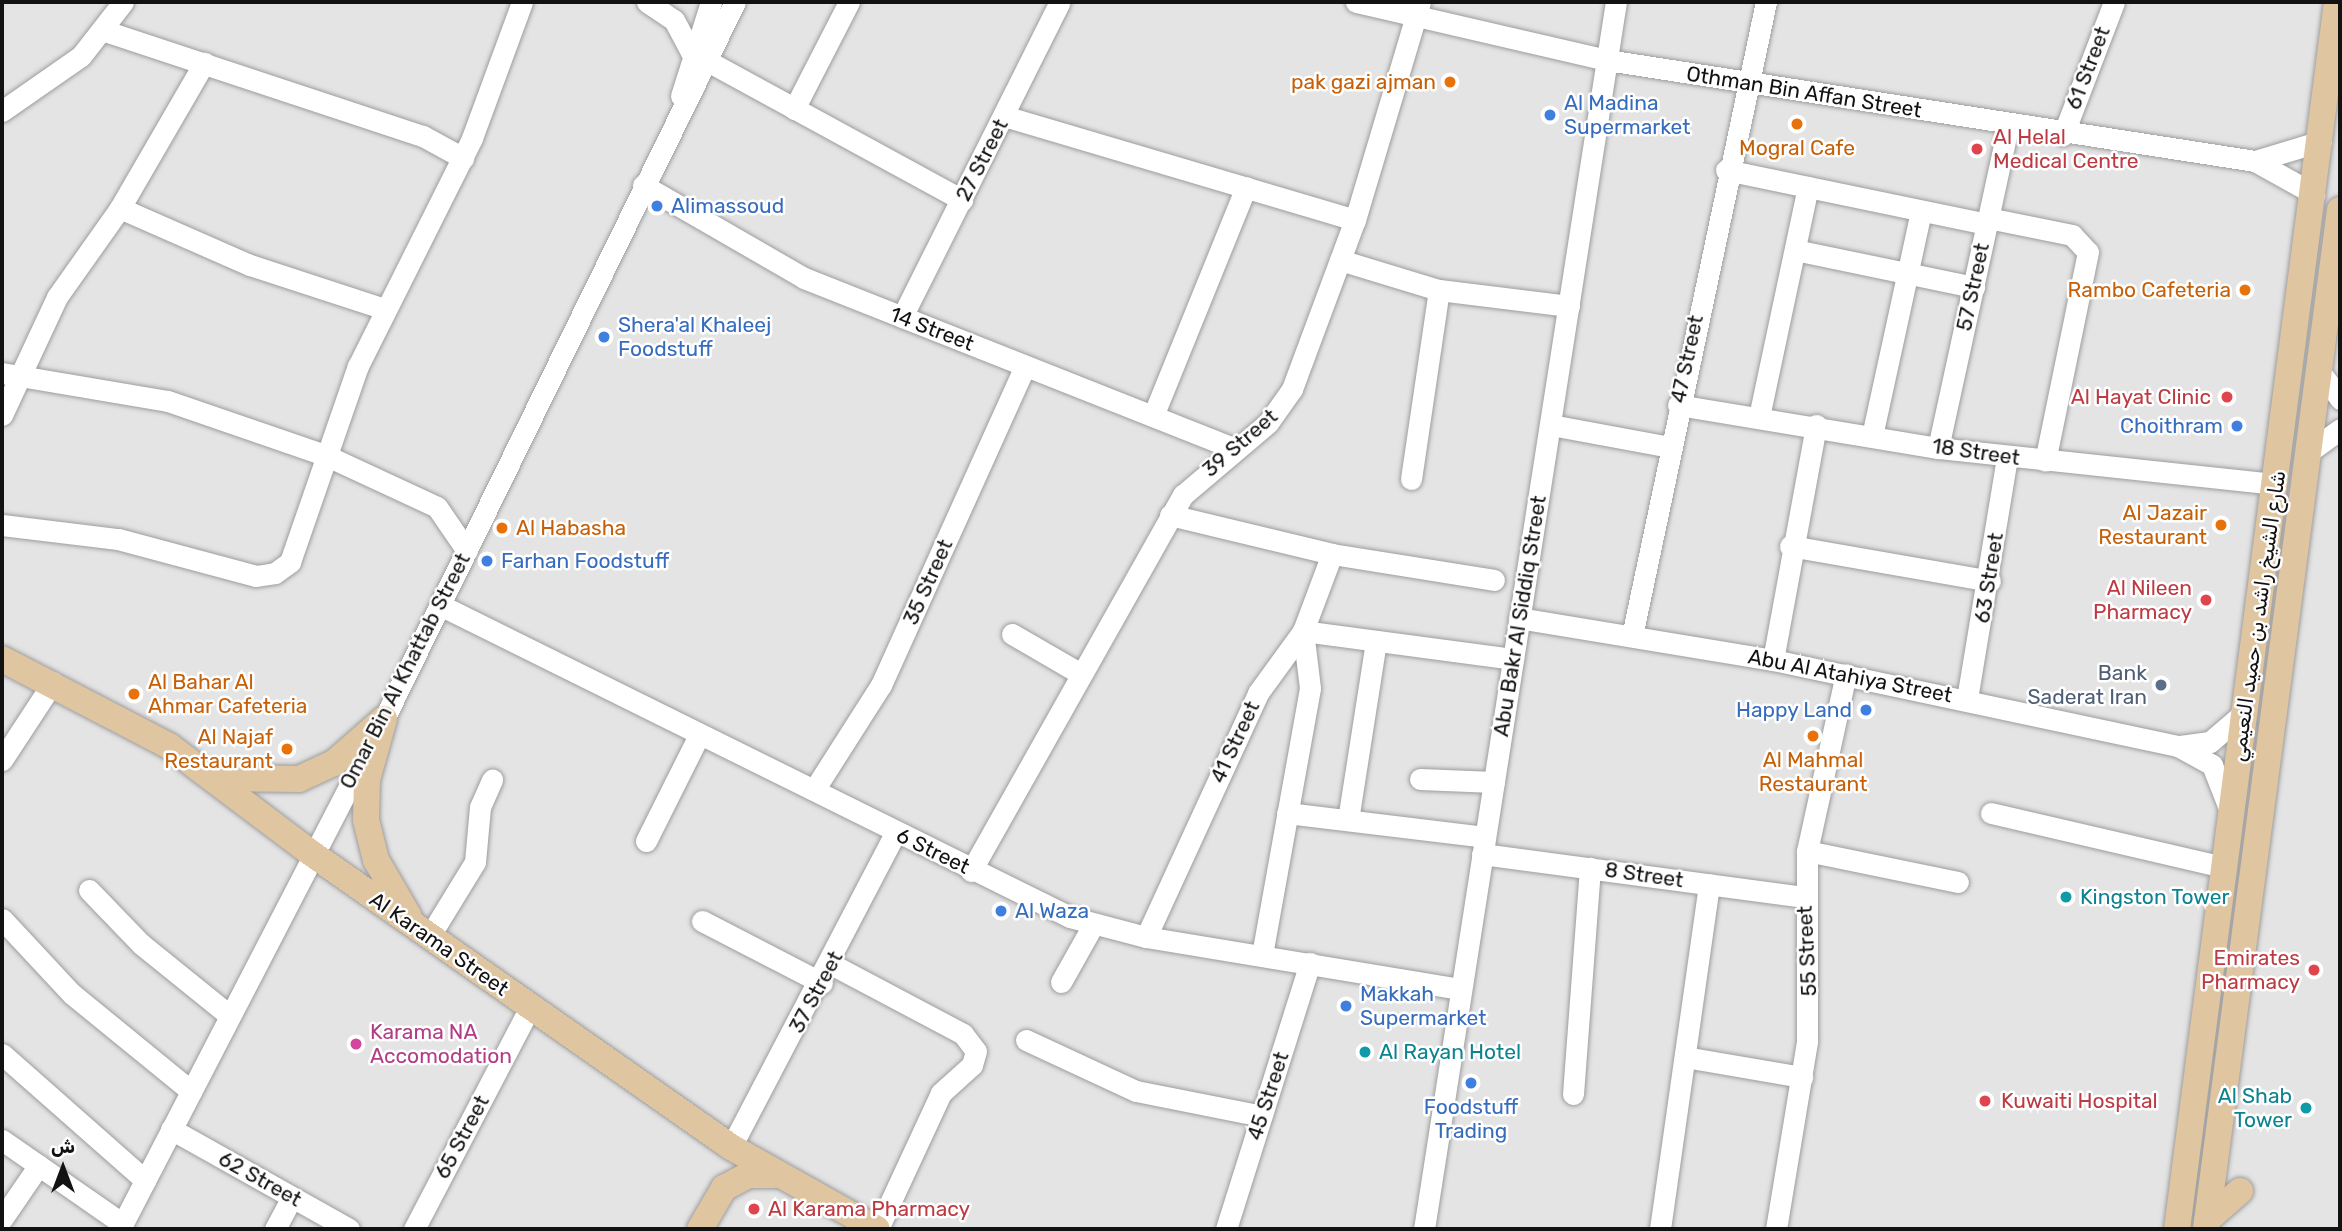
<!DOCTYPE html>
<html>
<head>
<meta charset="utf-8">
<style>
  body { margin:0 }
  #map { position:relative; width:2342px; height:1231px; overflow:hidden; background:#e4e4e5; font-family:Rubik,"Noto Sans Arabic",sans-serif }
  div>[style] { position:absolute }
  .roads { filter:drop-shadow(0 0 2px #9d9d9e) drop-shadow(0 0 2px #9d9d9e) }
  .minor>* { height:21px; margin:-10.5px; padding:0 10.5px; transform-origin:10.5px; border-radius:10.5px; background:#fff }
  .major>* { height:26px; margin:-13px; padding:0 13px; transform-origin:13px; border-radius:13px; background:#dfc5a0 }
  .dots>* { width:19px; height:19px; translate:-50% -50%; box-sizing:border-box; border:4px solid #fff; border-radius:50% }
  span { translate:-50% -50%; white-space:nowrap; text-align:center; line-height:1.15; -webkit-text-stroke:5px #fff; paint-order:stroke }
  .street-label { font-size:21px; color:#121212 }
  .food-label { font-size:21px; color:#c56008 }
  .right { translate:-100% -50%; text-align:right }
  .left { translate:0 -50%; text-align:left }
  .shop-label { font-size:21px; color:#366cbe }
  .health-label { font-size:21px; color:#be3a42 }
  .service-label { font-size:21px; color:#4e5e75 }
  .culture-label { font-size:21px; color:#0d838f }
  .hotel-label { font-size:21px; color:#b23c85 }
  .frame { position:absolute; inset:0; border:4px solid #121212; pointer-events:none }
  .north { position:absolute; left:28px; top:1133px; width:70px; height:70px; -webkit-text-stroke:5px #fff; paint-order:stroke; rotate:0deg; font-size:19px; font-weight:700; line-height:28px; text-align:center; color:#121212 }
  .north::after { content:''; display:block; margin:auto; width:24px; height:32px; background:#121212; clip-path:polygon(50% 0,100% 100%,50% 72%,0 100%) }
</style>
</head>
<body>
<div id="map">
  <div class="roads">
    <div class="minor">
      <div style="left:647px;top:2px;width:32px;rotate:34deg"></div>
      <div style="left:674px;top:20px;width:36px;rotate:62deg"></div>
      <div style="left:691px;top:52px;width:309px;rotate:28.6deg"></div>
      <div style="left:1356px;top:2px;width:258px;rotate:13deg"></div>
      <div style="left:1607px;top:60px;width:656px;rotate:8.86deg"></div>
      <div style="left:2255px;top:161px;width:68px;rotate:29.2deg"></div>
      <div style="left:105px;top:31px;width:335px;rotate:18.3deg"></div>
      <div style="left:423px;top:136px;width:46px;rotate:28.8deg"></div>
      <div style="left:681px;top:96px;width:99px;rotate:-72.3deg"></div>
      <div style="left:794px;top:109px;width:120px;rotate:-62.8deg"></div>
      <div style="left:2px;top:111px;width:96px;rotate:-34.8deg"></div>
      <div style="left:81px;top:56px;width:68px;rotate:-52.1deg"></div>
      <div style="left:1004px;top:116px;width:366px;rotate:16.5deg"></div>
      <div style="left:2063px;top:135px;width:142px;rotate:-69deg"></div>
      <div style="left:2255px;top:161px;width:69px;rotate:-16.9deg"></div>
      <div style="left:1726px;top:170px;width:267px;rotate:11.7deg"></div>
      <div style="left:643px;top:185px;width:186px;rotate:30deg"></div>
      <div style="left:804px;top:278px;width:462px;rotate:21.6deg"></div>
      <div style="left:120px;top:208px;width:142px;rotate:23.7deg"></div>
      <div style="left:250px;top:265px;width:142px;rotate:18.1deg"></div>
      <div style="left:1988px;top:218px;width:86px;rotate:11.4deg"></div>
      <div style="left:2072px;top:235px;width:23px;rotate:47deg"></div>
      <div style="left:2088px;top:252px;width:213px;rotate:101.6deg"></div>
      <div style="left:1795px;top:250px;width:183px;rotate:11.7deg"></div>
      <div style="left:1340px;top:260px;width:103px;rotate:16.9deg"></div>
      <div style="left:1439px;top:290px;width:131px;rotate:7deg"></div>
      <div style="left:902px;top:317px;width:352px;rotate:-63.4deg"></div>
      <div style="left:2320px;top:372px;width:34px;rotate:53deg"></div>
      <div style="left:2px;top:373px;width:168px;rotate:9.6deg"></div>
      <div style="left:168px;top:401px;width:166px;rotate:19deg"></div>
      <div style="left:325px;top:455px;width:123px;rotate:24.9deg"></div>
      <div style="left:437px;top:507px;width:53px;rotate:55.7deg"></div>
      <div style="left:1678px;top:405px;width:264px;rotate:9.4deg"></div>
      <div style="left:1938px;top:448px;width:339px;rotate:6.1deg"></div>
      <div style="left:2px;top:415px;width:130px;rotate:-65deg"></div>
      <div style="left:57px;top:297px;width:109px;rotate:-54.7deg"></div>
      <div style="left:120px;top:208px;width:168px;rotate:-59.9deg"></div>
      <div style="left:1153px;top:416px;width:247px;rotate:-67.9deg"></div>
      <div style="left:1759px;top:417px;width:235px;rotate:-78deg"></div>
      <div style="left:1551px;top:425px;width:121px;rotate:10.5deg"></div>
      <div style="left:1872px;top:436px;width:230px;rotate:-77.7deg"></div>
      <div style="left:1938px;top:448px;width:330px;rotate:-77.7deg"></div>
      <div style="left:2310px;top:451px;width:37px;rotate:-36deg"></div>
      <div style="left:1411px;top:479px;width:191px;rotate:-81.6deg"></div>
      <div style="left:1170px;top:515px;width:167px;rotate:13.5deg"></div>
      <div style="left:1332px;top:554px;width:164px;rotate:9.1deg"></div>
      <div style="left:2px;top:525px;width:117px;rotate:6.9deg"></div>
      <div style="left:118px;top:539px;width:143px;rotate:15deg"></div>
      <div style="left:256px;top:576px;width:19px;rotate:-9deg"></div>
      <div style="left:275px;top:573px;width:19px;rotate:-36deg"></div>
      <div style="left:290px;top:562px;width:207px;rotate:-70.9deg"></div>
      <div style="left:358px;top:366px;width:255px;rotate:-63.4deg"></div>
      <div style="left:472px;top:138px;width:145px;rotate:-69.8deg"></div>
      <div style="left:1790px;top:546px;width:203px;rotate:9.9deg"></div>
      <div style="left:440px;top:605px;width:703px;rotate:26.35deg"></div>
      <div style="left:1070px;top:917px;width:79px;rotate:14.7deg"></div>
      <div style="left:1146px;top:937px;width:319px;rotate:9.4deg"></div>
      <div style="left:1519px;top:618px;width:257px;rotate:9.4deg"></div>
      <div style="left:1773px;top:660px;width:414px;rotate:12deg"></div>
      <div style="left:2178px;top:746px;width:39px;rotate:29deg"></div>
      <div style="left:2212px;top:765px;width:46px;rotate:68.4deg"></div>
      <div style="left:1012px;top:634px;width:80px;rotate:30.1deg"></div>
      <div style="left:1632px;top:636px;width:648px;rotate:-78.07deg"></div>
      <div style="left:1773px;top:660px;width:239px;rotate:-79.6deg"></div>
      <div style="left:1967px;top:699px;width:245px;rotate:-80.6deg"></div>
      <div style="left:2180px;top:746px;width:30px;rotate:-8deg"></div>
      <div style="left:2210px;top:742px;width:46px;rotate:-40.6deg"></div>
      <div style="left:2px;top:760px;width:93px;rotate:-56.8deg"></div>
      <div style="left:1420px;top:779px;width:74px;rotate:2.3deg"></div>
      <div style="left:814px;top:790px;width:125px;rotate:-57.5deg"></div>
      <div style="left:881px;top:685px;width:350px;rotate:-65.7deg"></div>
      <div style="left:1287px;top:813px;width:199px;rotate:6.9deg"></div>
      <div style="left:1991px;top:813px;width:238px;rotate:13.1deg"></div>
      <div style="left:1348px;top:820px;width:181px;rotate:-81.1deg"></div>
      <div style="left:646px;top:841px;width:119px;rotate:-63.4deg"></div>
      <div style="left:1807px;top:851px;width:154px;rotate:11.6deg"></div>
      <div style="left:1482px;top:854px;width:326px;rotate:7.6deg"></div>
      <div style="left:971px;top:871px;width:432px;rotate:-60.6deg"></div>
      <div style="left:1183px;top:495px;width:111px;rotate:-40.3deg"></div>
      <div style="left:1268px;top:423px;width:42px;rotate:-54.8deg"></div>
      <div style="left:1292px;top:389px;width:180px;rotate:-69.6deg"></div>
      <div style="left:1355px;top:220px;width:227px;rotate:-73.4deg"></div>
      <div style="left:89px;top:890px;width:75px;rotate:46.1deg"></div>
      <div style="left:141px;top:944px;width:113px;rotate:38.9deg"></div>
      <div style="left:2px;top:919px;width:103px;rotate:47deg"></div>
      <div style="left:72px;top:994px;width:154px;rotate:39.2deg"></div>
      <div style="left:702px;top:921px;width:135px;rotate:27.3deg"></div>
      <div style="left:429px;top:937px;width:88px;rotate:-58.5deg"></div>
      <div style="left:475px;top:862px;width:55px;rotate:-84.8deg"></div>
      <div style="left:480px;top:807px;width:30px;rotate:-66deg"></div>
      <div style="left:1146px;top:937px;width:268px;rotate:-65.3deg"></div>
      <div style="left:1258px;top:693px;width:77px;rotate:-54deg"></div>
      <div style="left:1303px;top:631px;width:82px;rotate:-69.4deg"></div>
      <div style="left:1262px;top:955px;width:271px;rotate:-79.8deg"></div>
      <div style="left:1310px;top:688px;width:57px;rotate:-97deg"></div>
      <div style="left:1303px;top:631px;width:212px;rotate:7.6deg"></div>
      <div style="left:831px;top:964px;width:149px;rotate:27.9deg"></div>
      <div style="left:963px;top:1034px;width:21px;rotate:53deg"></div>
      <div style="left:976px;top:1051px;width:15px;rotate:106deg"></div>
      <div style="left:972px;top:1065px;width:42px;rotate:137.9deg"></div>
      <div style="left:941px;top:1093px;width:150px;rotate:114.9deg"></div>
      <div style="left:1061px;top:982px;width:65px;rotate:-60.7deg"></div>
      <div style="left:1026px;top:1040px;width:121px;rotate:24.9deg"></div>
      <div style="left:1136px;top:1091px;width:128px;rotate:11.2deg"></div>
      <div style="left:2px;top:1054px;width:191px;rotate:41.4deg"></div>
      <div style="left:1685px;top:1057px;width:119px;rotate:9.7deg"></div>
      <div style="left:1573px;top:1094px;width:227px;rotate:-85.7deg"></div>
      <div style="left:171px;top:1129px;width:204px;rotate:29.3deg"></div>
      <div style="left:2px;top:1140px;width:147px;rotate:34.8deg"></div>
      <div style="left:731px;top:1147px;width:354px;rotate:-62.4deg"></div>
      <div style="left:2px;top:1219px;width:65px;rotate:-55.6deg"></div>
      <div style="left:120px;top:1229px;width:574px;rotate:-62.63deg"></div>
      <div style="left:384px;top:719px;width:798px;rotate:-63.92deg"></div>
      <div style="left:275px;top:1229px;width:36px;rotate:-62deg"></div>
      <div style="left:414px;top:1229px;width:250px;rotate:-62.4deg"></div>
      <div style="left:1226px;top:1229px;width:279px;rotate:-72.5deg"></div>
      <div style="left:1424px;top:1229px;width:1242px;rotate:-81.11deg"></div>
      <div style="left:1660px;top:1229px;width:348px;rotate:-81.9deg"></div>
      <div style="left:1776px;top:1229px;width:191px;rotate:-80.6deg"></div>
      <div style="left:1807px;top:1041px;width:190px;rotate:-90deg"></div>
      <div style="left:1807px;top:851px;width:181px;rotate:-77.6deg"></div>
    </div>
    <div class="major">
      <div style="left:2px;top:659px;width:188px;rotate:27.5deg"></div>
      <div style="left:169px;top:746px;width:178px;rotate:37deg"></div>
      <div style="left:311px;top:853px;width:513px;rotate:34.99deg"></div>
      <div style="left:731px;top:1147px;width:167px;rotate:29.3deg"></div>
      <div style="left:384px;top:719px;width:63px;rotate:105.6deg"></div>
      <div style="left:367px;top:780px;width:40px;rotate:91.4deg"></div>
      <div style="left:366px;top:820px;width:41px;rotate:76deg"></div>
      <div style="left:376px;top:860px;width:64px;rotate:59.8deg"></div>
      <div style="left:215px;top:778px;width:84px;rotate:0.7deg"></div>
      <div style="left:299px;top:779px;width:38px;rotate:-25deg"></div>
      <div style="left:334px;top:763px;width:65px;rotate:-41.3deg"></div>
      <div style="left:2207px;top:1220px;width:44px;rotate:-41.3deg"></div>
      <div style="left:700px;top:1229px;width:48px;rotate:-59.7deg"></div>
      <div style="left:724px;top:1188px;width:27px;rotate:-28deg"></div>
      <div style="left:748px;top:1175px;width:27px"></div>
      <div style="left:2177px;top:1229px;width:1237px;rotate:-82.57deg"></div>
      <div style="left:2206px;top:1229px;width:1028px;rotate:-82.51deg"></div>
    </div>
  </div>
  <div class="dots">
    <div style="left:1450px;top:82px;background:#e8710a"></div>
    <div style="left:1550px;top:115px;background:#3f7fe0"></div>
    <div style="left:1797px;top:124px;background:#e8710a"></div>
    <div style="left:1977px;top:149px;background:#e0444e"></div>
    <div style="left:657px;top:206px;background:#3f7fe0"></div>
    <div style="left:2245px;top:290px;background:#e8710a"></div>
    <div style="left:604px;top:337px;background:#3f7fe0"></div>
    <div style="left:2227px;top:397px;background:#e0444e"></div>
    <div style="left:2237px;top:426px;background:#3f7fe0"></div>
    <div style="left:2221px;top:525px;background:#e8710a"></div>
    <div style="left:502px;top:528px;background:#e8710a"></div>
    <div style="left:487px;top:561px;background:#3f7fe0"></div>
    <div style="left:2206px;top:600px;background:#e0444e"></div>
    <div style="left:2161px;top:685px;background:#5c6f8a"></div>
    <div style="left:134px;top:694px;background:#e8710a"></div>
    <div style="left:1866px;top:710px;background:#3f7fe0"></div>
    <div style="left:1813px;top:736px;background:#e8710a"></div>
    <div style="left:287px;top:749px;background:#e8710a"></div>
    <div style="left:2066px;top:897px;background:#0f9aa8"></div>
    <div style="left:1001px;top:911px;background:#3f7fe0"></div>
    <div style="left:2314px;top:970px;background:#e0444e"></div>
    <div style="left:1346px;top:1006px;background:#3f7fe0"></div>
    <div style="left:356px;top:1044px;background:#d1479c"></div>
    <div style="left:1365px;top:1052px;background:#0f9aa8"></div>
    <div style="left:1471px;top:1083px;background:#3f7fe0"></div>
    <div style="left:1985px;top:1101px;background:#e0444e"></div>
    <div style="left:2306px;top:1108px;background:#0f9aa8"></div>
    <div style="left:754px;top:1209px;background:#e0444e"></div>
  </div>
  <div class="street-label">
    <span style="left:2088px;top:68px;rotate:-69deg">61 Street</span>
    <span style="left:1804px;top:92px;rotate:9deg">Othman Bin Affan Street</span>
    <span style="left:982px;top:160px;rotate:-63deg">27 Street</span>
    <span style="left:1973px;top:287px;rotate:-78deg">57 Street</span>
    <span style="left:932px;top:329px;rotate:21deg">14 Street</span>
    <span style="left:1687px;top:359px;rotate:-78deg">47 Street</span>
    <span style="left:1240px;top:443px;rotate:-41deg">39 Street</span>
    <span style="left:1976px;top:452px;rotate:8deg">18 Street</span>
    <span style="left:1989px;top:578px;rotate:-81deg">63 Street</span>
    <span style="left:928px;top:582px;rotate:-66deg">35 Street</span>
    <span style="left:1520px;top:616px;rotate:-81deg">Abu Bakr Al Siddiq Street</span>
    <span style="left:2258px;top:616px;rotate:-82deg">شارع الشيخ راشد بن حميد النعيمي</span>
    <span style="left:405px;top:671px;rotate:-63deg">Omar Bin Al Khattab Street</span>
    <span style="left:1850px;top:676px;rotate:11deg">Abu Al Atahiya Street</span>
    <span style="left:1235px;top:742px;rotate:-65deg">41 Street</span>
    <span style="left:933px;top:851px;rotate:26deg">6 Street</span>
    <span style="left:1644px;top:875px;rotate:8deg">8 Street</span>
    <span style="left:439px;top:944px;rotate:35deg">Al Karama Street</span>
    <span style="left:1807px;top:951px;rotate:-93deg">55 Street</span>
    <span style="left:816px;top:992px;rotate:-62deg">37 Street</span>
    <span style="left:1268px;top:1096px;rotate:-72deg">45 Street</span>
    <span style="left:462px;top:1137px;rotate:-62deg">65 Street</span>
    <span style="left:260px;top:1179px;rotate:29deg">62 Street</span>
  </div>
  <div class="food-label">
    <span class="right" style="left:1436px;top:82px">pak gazi ajman</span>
    <span style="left:1797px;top:148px">Mogral Cafe</span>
    <span class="right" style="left:2231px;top:290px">Rambo Cafeteria</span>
    <span class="right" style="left:2207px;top:525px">Al Jazair<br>Restaurant</span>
    <span class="left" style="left:516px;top:528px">Al Habasha</span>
    <span class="left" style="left:148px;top:694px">Al Bahar Al<br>Ahmar Cafeteria</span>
    <span class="right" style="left:273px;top:749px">Al Najaf<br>Restaurant</span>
    <span style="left:1813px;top:772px">Al Mahmal<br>Restaurant</span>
  </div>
  <div class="shop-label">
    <span class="left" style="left:1564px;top:115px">Al Madina<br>Supermarket</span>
    <span class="left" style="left:671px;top:206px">Alimassoud</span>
    <span class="left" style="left:618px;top:337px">Shera'al Khaleej<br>Foodstuff</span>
    <span class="right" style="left:2223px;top:426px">Choithram</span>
    <span class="left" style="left:501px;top:561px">Farhan Foodstuff</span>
    <span class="right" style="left:1852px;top:710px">Happy Land</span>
    <span class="left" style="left:1015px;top:911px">Al Waza</span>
    <span class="left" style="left:1360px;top:1006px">Makkah<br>Supermarket</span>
    <span style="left:1471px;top:1119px">Foodstuff<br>Trading</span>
  </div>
  <div class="health-label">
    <span class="left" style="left:1993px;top:149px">Al Helal<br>Medical Centre</span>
    <span class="right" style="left:2211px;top:397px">Al Hayat Clinic</span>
    <span class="right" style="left:2192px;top:600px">Al Nileen<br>Pharmacy</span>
    <span class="right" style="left:2300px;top:970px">Emirates<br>Pharmacy</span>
    <span class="left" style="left:2001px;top:1101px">Kuwaiti Hospital</span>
    <span class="left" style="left:768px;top:1209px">Al Karama Pharmacy</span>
  </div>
  <div class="service-label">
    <span class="right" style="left:2147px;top:685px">Bank<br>Saderat Iran</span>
  </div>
  <div class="culture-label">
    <span class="left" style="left:2080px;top:897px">Kingston Tower</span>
    <span class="left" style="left:1379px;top:1052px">Al Rayan Hotel</span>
    <span class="right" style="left:2292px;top:1108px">Al Shab<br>Tower</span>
  </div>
  <div class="hotel-label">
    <span class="left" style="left:370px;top:1044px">Karama NA<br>Accomodation</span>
  </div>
  <div class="frame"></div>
  <div class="north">ش</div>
</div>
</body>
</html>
